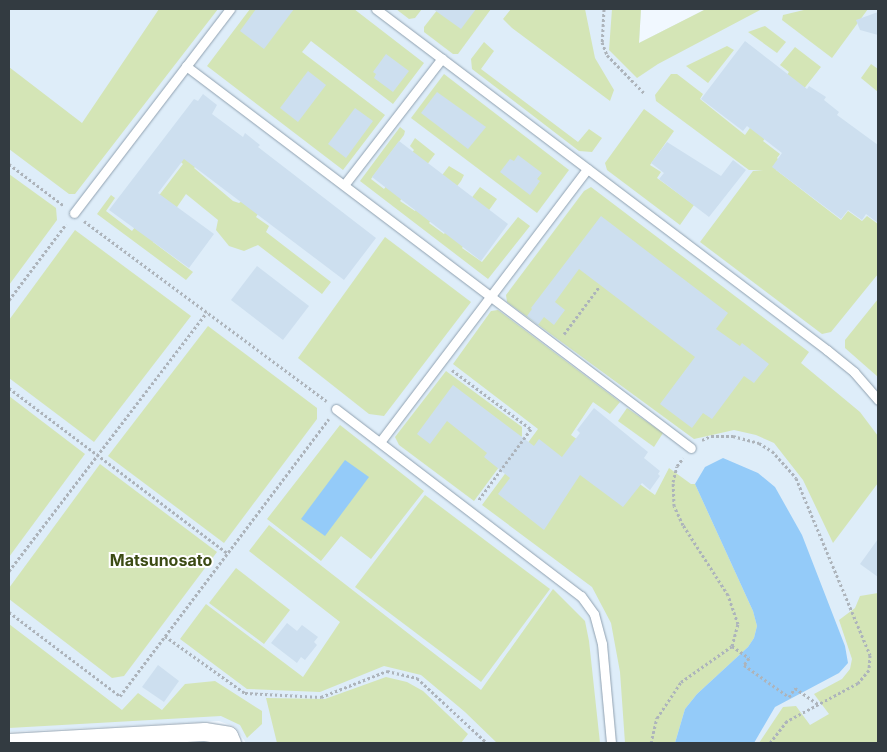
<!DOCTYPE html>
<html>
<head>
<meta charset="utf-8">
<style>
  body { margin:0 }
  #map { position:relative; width:887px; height:752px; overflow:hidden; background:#f1f8ff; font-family:Inter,sans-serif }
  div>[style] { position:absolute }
  .built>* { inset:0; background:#deedf9 }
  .green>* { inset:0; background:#d4e5b6 }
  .water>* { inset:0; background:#94cbf9 }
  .building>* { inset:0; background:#cddfef }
  .path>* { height:3px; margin-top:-1.5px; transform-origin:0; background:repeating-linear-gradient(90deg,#adb4bb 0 2.5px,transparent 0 5px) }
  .roads { filter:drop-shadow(0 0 1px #90a1b0) drop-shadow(0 0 1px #90a1b0) }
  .service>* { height:9px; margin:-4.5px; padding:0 4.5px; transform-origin:4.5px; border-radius:4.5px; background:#fff }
  .minor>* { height:18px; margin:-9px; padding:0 9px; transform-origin:9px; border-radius:9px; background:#fff }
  span { translate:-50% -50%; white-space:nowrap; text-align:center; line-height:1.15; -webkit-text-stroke:4px #fff; paint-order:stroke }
  .quarter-label { font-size:16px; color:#3c4b14; font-weight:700 }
  .frame { position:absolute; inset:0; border:10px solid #333b41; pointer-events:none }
</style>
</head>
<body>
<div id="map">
  <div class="built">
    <div style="clip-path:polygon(9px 9px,641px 9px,639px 43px,706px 9px,878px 9px,878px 743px,246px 743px,235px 727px,219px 721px,9px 732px)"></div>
  </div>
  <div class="green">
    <div style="clip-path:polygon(159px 9px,218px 9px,75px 194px,69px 194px,9px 149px,9px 67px,82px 123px)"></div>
    <div style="clip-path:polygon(250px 9px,354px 9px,424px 63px,393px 104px,311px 41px,302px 52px,385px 115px,343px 170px,207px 66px)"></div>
    <div style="clip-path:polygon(396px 9px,395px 9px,422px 9px,415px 18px,409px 19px)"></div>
    <div style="clip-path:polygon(438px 9px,491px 9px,458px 54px,453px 54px,424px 32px,424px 27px)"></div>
    <div style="clip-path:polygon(511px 9px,585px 9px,595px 58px,614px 90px,610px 101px,512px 28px,503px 19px)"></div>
    <div style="clip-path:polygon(612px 9px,641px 9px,639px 43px,706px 9px,762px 9px,658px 64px,637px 78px,609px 50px)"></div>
    <div style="clip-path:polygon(808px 9px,868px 9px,832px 58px,782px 20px,783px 15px)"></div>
    <div style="clip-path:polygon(765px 26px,786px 42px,777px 53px,748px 32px)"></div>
    <div style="clip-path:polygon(484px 42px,494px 51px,481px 69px,578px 142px,589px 129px,602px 138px,592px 152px,579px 151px,472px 69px,471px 59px)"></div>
    <div style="clip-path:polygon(727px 46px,734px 50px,708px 83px,686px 66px)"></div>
    <div style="clip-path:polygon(795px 47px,821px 67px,763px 141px,780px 154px,777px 158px,781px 162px,776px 170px,841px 220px,848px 211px,862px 221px,867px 216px,878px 224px,878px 274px,831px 332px,822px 334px,700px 242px,753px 171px,763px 170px,749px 170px,656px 101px,655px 95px,671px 74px,677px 74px,703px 94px,700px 99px,745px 135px,789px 72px,780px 65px)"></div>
    <div style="clip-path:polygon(871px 64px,878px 69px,878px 92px,861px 78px)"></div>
    <div style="clip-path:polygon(444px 74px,569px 170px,537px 213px,411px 118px)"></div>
    <div style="clip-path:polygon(644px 109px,674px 131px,650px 165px,661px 172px,657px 178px,694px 205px,680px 225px,607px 170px,605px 163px)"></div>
    <div style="clip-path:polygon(400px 127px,405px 131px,404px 135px,371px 179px,384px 189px,414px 150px,410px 146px,415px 138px,435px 154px,400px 201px,415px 211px,449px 166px,464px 175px,461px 181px,429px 223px,444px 234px,480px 187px,497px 199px,462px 248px,482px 262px,518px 217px,530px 226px,488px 279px,360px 181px)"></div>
    <div style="clip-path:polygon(185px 154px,198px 164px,194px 168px,233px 201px,239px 203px,250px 196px,267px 200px,256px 217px,269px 226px,266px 232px,331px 282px,322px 294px,258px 245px,244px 251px,229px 246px,216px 230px,218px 220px,186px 194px,153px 242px,193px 272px,186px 280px,97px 214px,111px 195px,115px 198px,106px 211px,132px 231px,183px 164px,180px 161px)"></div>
    <div style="clip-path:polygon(9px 174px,56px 208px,57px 220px,9px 285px)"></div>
    <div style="clip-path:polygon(591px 187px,809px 352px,801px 363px,860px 412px,878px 436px,878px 483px,833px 543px,803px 480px,774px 443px,756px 435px,734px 430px,694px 439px,507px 302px,506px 295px,584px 191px)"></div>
    <div style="clip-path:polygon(75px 230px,191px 316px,94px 442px,9px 378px,9px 320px)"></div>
    <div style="clip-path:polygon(385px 237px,471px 302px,384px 416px,369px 414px,298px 358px)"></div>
    <div style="clip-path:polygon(878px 299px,878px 377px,845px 348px,845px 340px)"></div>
    <div style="clip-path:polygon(498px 310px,620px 402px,610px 414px,593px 402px,571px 435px,655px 495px,669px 468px,691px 484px,695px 484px,753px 611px,757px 626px,754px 638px,748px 647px,697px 694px,685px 709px,675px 743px,625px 743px,620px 672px,611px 623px,592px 587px,482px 505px,538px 429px,453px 364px,491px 311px)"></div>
    <div style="clip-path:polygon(208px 326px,317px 408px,317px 419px,224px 543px,108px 456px)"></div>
    <div style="clip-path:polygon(446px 371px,522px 427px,522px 436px,474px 501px,399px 445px,395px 437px)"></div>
    <div style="clip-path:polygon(9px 396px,85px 454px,9px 557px)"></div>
    <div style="clip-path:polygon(627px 408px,663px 433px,654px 447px,618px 421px)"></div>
    <div style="clip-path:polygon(340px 425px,424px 491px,371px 559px,341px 536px,321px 561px,267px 519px)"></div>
    <div style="clip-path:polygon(100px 464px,217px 552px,124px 676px,112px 678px,9px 599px,9px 588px)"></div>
    <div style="clip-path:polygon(425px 495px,550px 589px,481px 682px,355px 587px)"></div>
    <div style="clip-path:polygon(269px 525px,481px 690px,553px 589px,585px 621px,589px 641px,600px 743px,497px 743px,465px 712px,421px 675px,384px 666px,320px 692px,247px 689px,180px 639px,206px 604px,303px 677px,340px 622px,249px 551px)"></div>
    <div style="clip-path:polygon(236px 568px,290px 610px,264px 644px,209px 603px)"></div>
    <div style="clip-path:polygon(878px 593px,878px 743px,759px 743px,783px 707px,796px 706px,810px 725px,829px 714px,814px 694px,842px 679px,850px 669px,852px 659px,839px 620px,855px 608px,860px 596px)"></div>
    <div style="clip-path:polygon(9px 624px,122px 710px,138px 693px,162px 710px,185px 684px,215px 681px,262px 711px,262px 724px,247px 738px,240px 725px,221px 716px,9px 728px)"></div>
    <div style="clip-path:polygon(386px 677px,407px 682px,423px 691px,468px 734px,461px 743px,277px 743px,266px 698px,325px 699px)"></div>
  </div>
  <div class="water">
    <div style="clip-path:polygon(723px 458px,758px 473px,775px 487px,802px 535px,845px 646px,848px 663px,839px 673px,775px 707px,754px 743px,675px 743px,685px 709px,697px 694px,748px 647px,754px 638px,757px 626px,753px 611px,695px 484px,705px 467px)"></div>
    <div style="clip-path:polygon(345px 460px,369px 477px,325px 536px,301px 519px)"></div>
  </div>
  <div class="building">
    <div style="clip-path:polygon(256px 9px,294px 9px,264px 49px,240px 31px)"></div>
    <div style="clip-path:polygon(433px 9px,476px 9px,461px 29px)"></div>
    <div style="clip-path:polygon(878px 12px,878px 35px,860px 30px,856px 20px)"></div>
    <div style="clip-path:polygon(745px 41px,807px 89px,809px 86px,826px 97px,824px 100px,839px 112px,837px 115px,878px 145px,878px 223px,866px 214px,862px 220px,848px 210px,841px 219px,772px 167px,782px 153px,747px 126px,743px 131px,701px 99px)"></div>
    <div style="clip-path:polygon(386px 54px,409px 71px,393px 92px,374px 78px,376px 74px,373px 72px)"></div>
    <div style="clip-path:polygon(308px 71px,326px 85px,298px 122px,280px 108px)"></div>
    <div style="clip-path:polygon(437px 92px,486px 127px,468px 149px,421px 113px)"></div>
    <div style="clip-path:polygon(203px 94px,217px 105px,212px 114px,243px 137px,245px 133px,260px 145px,258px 147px,376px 238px,344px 280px,184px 159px,158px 193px,214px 234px,189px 268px,109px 210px,194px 99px,198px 101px)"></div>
    <div style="clip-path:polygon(355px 108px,373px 121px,346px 158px,328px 144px)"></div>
    <div style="clip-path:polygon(399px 141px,508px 224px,481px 261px,372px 177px)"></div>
    <div style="clip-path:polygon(667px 142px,721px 176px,733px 160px,746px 170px,709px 217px,659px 179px,664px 173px,651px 163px)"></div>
    <div style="clip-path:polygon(518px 155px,542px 173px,537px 179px,540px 181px,530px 195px,500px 172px,510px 159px,514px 161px)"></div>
    <div style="clip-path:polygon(601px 216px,728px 313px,716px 329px,740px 346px,742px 343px,769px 364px,754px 383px,744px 376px,712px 419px,703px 413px,692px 428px,660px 404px,695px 357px,579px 269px,555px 302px,565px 310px,554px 325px,544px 317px,538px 325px,527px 316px,532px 309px,531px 308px)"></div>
    <div style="clip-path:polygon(257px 266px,309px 306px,283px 340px,231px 300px)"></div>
    <div style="clip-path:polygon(453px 385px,534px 446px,539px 439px,562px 457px,580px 433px,577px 430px,594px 408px,648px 452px,644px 458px,660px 471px,658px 474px,660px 476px,650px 490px,642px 483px,623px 507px,580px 475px,544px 530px,498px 494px,510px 478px,484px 457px,487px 453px,447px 421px,430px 444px,417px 434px)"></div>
    <div style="clip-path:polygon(878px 539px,878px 577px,860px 564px)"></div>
    <div style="clip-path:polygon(287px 623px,297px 631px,302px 625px,318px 637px,314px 642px,317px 645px,305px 660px,301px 657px,297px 663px,271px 643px)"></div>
    <div style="clip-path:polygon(158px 665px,179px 681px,164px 702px,142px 687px)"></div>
  </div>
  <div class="path">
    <div style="left:604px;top:9px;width:33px;rotate:93deg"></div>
    <div style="left:602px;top:42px;width:14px;rotate:69deg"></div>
    <div style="left:607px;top:55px;width:54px;rotate:45.7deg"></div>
    <div style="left:9px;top:164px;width:68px;rotate:37.2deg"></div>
    <div style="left:84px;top:221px;width:302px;rotate:36.6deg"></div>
    <div style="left:9px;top:300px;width:95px;rotate:-53.1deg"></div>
    <div style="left:564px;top:334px;width:59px;rotate:-53.3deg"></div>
    <div style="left:452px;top:370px;width:99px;rotate:36.8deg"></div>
    <div style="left:531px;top:429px;width:89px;rotate:126.4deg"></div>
    <div style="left:9px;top:388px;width:273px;rotate:37.1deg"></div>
    <div style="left:702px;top:440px;width:10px;rotate:-24deg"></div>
    <div style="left:711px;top:436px;width:22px"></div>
    <div style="left:733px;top:436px;width:27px;rotate:15deg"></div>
    <div style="left:759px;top:443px;width:15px;rotate:32deg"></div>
    <div style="left:772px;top:451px;width:36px;rotate:48deg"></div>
    <div style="left:796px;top:478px;width:192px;rotate:67.3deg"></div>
    <div style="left:870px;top:655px;width:15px;rotate:94deg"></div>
    <div style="left:869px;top:670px;width:17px;rotate:130deg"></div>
    <div style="left:858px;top:683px;width:81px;rotate:151.8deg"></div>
    <div style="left:787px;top:721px;width:28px;rotate:128deg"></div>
    <div style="left:9px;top:571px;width:326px;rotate:-52.6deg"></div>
    <div style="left:9px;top:612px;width:139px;rotate:37.1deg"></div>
    <div style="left:120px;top:696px;width:347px;rotate:-53deg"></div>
    <div style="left:165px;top:636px;width:98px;rotate:35.5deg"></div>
    <div style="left:245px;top:693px;width:76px;rotate:3deg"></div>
    <div style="left:321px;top:697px;width:71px;rotate:-21.5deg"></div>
    <div style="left:387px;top:671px;width:31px;rotate:13deg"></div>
    <div style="left:417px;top:678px;width:96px;rotate:42.9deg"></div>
    <div style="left:732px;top:646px;width:21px;rotate:35deg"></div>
    <div style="left:749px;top:658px;width:9px;rotate:126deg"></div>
    <div style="left:744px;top:665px;width:55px;rotate:35.4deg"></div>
    <div style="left:789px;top:697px;width:11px;rotate:-56deg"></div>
    <div style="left:795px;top:688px;width:28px;rotate:35deg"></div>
    <div style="left:651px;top:743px;width:26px;rotate:-77deg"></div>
    <div style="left:657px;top:718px;width:43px;rotate:-56.3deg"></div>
    <div style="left:681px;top:682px;width:62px;rotate:-35.2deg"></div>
    <div style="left:732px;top:646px;width:23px;rotate:-75deg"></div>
    <div style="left:738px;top:624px;width:31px;rotate:-109deg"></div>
    <div style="left:728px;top:595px;width:83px;rotate:-122.7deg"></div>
    <div style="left:683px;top:525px;width:21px;rotate:-115deg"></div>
    <div style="left:674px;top:506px;width:24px;rotate:-92deg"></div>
    <div style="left:673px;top:482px;width:16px;rotate:-76deg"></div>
    <div style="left:677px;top:466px;width:10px;rotate:-53deg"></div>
  </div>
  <div class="roads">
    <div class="service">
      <div style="left:376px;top:9px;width:565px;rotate:37.09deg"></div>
      <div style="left:827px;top:350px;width:35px;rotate:39deg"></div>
      <div style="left:854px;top:372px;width:37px;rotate:49deg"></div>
      <div style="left:186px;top:66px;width:633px;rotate:37.11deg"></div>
      <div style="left:344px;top:185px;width:160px;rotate:-52.3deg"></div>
      <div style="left:74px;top:213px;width:257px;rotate:-52.6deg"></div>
      <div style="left:336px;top:409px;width:308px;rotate:37.4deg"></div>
      <div style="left:581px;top:596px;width:22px;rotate:54deg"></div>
      <div style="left:594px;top:614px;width:31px;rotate:75deg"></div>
      <div style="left:602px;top:644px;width:99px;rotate:84.8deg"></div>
      <div style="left:380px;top:442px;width:343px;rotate:-52.8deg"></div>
    </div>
    <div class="minor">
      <div style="left:9px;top:743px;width:196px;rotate:-3.2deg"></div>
      <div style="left:205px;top:732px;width:24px;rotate:9deg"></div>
      <div style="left:229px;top:736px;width:8px;rotate:67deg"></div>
    </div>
  </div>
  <div class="quarter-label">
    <span style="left:161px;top:560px">Matsunosato</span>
  </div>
  <div class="frame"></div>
</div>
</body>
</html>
